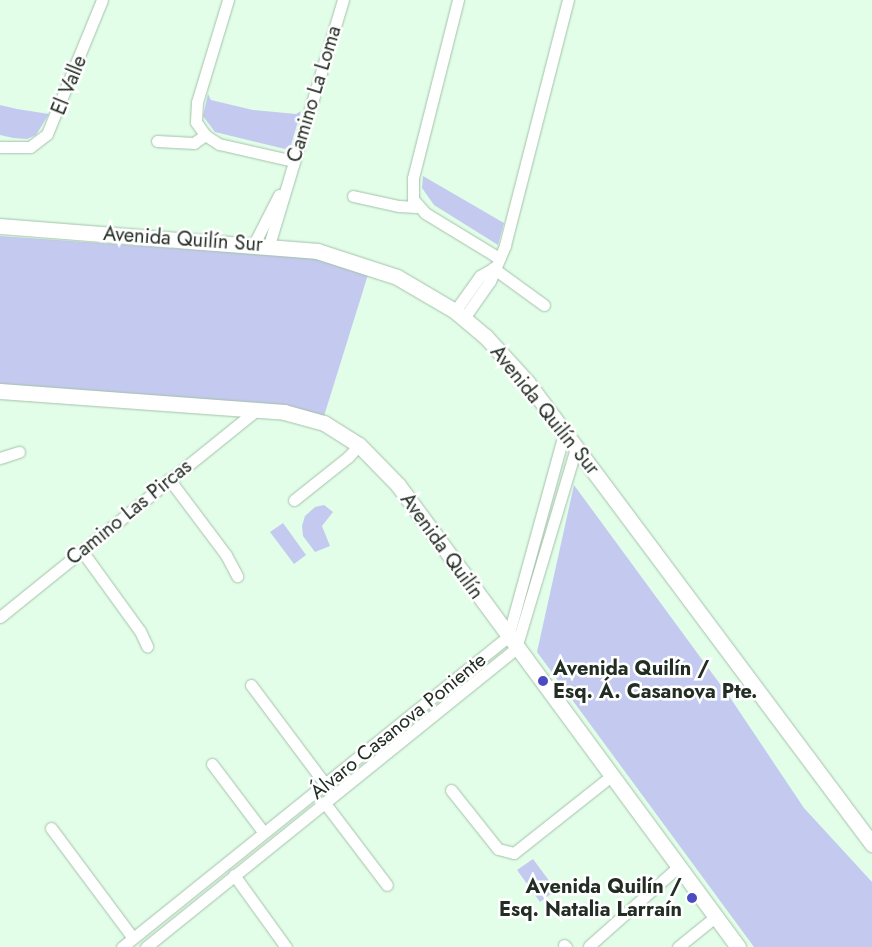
<!DOCTYPE html>
<html>
<head>
<meta charset="utf-8">
<style>
  body { margin:0 }
  #map { position:relative; width:872px; height:947px; overflow:hidden; background:#e2fee8; font-family:Jost,sans-serif }
  div>[style] { position:absolute }
  .green>* { inset:0; background:#c4caef }
  .roads { filter:drop-shadow(0 0 1px #a5c1ab) drop-shadow(0 0 1px #a5c1ab) }
  .minor>* { height:11px; margin:-5.5px; padding:0 5.5px; transform-origin:5.5px; border-radius:5.5px; background:#fff }
  .tertiary>* { height:15px; margin:-7.5px; padding:0 7.5px; transform-origin:7.5px; border-radius:7.5px; background:#fff }
  .dots>* { width:14px; height:14px; translate:-50% -50%; box-sizing:border-box; border:2px solid #fff; border-radius:50% }
  span { translate:-50% -50%; white-space:nowrap; text-align:center; line-height:1.15; -webkit-text-stroke:5px #fff; paint-order:stroke }
  .street-label { font-size:20px; color:#222d24 }
  .poi-label { font-size:20px; color:#222d24; font-weight:700 }
  .left { translate:0 -50%; text-align:left }
  .right { translate:-100% -50%; text-align:right }
</style>
</head>
<body>
<div id="map">
  <div class="green">
    <div style="clip-path:polygon(208px 94px,211px 100px,253px 110px,296px 114px,301px 111px,291px 145px,285px 149px,215px 132px,203px 116px)"></div>
    <div style="clip-path:polygon(0 105px,17px 109px,49px 114px,36px 135px,27px 139px,13px 138px,0 135px)"></div>
    <div style="clip-path:polygon(423px 176px,504px 223px,498px 245px,434px 205px,422px 188px)"></div>
    <div style="clip-path:polygon(0 236px,340px 260px,371px 265px,324px 416px,0 384px)"></div>
    <div style="clip-path:polygon(574px 485px,731px 699px,804px 808px,872px 882px,872px 947px,754px 947px,537px 652px)"></div>
    <div style="clip-path:polygon(324px 505px,333px 512px,322px 526px,330px 546px,315px 552px,303px 536px,302px 526px,305px 516px,315px 507px)"></div>
    <div style="clip-path:polygon(283px 523px,306px 555px,294px 564px,270px 532px)"></div>
    <div style="clip-path:polygon(533px 859px,556px 890px,540px 902px,517px 870px)"></div>
  </div>
  <div class="roads">
    <div class="minor">
      <div style="left:228px;top:0;width:107px;rotate:106.9deg"></div>
      <div style="left:197px;top:102px;width:20px;rotate:93deg"></div>
      <div style="left:196px;top:122px;width:16px;rotate:55deg"></div>
      <div style="left:205px;top:135px;width:17px;rotate:33deg"></div>
      <div style="left:219px;top:144px;width:77px;rotate:12.8deg"></div>
      <div style="left:458px;top:0;width:184px;rotate:104.2deg"></div>
      <div style="left:413px;top:178px;width:21px;rotate:90deg"></div>
      <div style="left:413px;top:199px;width:18px;rotate:49deg"></div>
      <div style="left:425px;top:213px;width:87px;rotate:31.3deg"></div>
      <div style="left:157px;top:141px;width:37px;rotate:3deg"></div>
      <div style="left:194px;top:143px;width:14px;rotate:-36deg"></div>
      <div style="left:0;top:147px;width:30px"></div>
      <div style="left:30px;top:147px;width:21px;rotate:-37deg"></div>
      <div style="left:47px;top:134px;width:145px;rotate:-67.7deg"></div>
      <div style="left:353px;top:196px;width:47px;rotate:12.3deg"></div>
      <div style="left:399px;top:206px;width:17px;rotate:3deg"></div>
      <div style="left:254px;top:244px;width:55px;rotate:-63deg"></div>
      <div style="left:269px;top:245px;width:256px;rotate:-73.2deg"></div>
      <div style="left:493px;top:268px;width:63px;rotate:36deg"></div>
      <div style="left:455px;top:311px;width:43px;rotate:-54.5deg"></div>
      <div style="left:480px;top:276px;width:14px;rotate:-30deg"></div>
      <div style="left:464px;top:318px;width:45px;rotate:-54.9deg"></div>
      <div style="left:490px;top:281px;width:39px;rotate:-67deg"></div>
      <div style="left:505px;top:245px;width:253px;rotate:-75.6deg"></div>
      <div style="left:0;top:458px;width:20px;rotate:-18deg"></div>
      <div style="left:169px;top:479px;width:95px;rotate:53.1deg"></div>
      <div style="left:226px;top:555px;width:24px;rotate:62deg"></div>
      <div style="left:294px;top:500px;width:69px;rotate:-38.5deg"></div>
      <div style="left:348px;top:457px;width:16px;rotate:-47deg"></div>
      <div style="left:82px;top:551px;width:99px;rotate:54.1deg"></div>
      <div style="left:140px;top:631px;width:17px;rotate:65deg"></div>
      <div style="left:0;top:617px;width:331px;rotate:-38.9deg"></div>
      <div style="left:251px;top:685px;width:124px;rotate:53.2deg"></div>
      <div style="left:212px;top:764px;width:86px;rotate:53deg"></div>
      <div style="left:451px;top:790px;width:75px;rotate:51.5deg"></div>
      <div style="left:498px;top:849px;width:16px;rotate:14deg"></div>
      <div style="left:514px;top:853px;width:124px;rotate:-38.4deg"></div>
      <div style="left:324px;top:802px;width:104px;rotate:52.8deg"></div>
      <div style="left:51px;top:828px;width:137px;rotate:53.3deg"></div>
      <div style="left:234px;top:875px;width:89px;rotate:54.2deg"></div>
      <div style="left:564px;top:945px;width:3px;rotate:45deg"></div>
      <div style="left:589px;top:946px;width:119px;rotate:-41.6deg"></div>
      <div style="left:122px;top:947px;width:495px;rotate:-38.8deg"></div>
      <div style="left:508px;top:637px;width:212px;rotate:-74.6deg"></div>
      <div style="left:146px;top:947px;width:476px;rotate:-38.9deg"></div>
      <div style="left:516px;top:648px;width:209px;rotate:-73.3deg"></div>
      <div style="left:678px;top:947px;width:48px;rotate:-39deg"></div>
    </div>
    <div class="tertiary">
      <div style="left:0;top:226px;width:318px;rotate:4.5deg"></div>
      <div style="left:317px;top:251px;width:84px;rotate:18deg"></div>
      <div style="left:397px;top:277px;width:67px;rotate:30.4deg"></div>
      <div style="left:455px;top:311px;width:40px;rotate:40deg"></div>
      <div style="left:486px;top:337px;width:61px;rotate:47.7deg"></div>
      <div style="left:527px;top:382px;width:577px;rotate:53.25deg"></div>
      <div style="left:0;top:391px;width:285px;rotate:4.2deg"></div>
      <div style="left:284px;top:412px;width:41px;rotate:15.4deg"></div>
      <div style="left:324px;top:423px;width:41px;rotate:32.2deg"></div>
      <div style="left:359px;top:445px;width:56px;rotate:45.7deg"></div>
      <div style="left:398px;top:485px;width:574px;rotate:53.65deg"></div>
    </div>
  </div>
  <div class="dots">
    <div style="left:543px;top:681px;background:#4b4cc2"></div>
    <div style="left:692px;top:898px;background:#4b4cc2"></div>
  </div>
  <div class="street-label">
    <span style="left:69px;top:85px;rotate:-68deg">El Valle</span>
    <span style="left:314px;top:94px;rotate:-73deg">Camino La Loma</span>
    <span style="left:183px;top:239px;rotate:4deg">Avenida Quilín Sur</span>
    <span style="left:545px;top:410px;rotate:51deg">Avenida Quilín Sur</span>
    <span style="left:129px;top:512px;rotate:-39deg">Camino Las Pircas</span>
    <span style="left:442px;top:546px;rotate:54deg">Avenida Quilín</span>
    <span style="left:398px;top:726px;rotate:-39deg">Álvaro Casanova Poniente</span>
  </div>
  <div class="poi-label">
    <span class="left" style="left:553px;top:680px">Avenida Quilín /<br>Esq. Á. Casanova Pte.</span>
    <span class="right" style="left:682px;top:898px">Avenida Quilín /<br>Esq. Natalia Larraín</span>
  </div>
</div>
</body>
</html>
